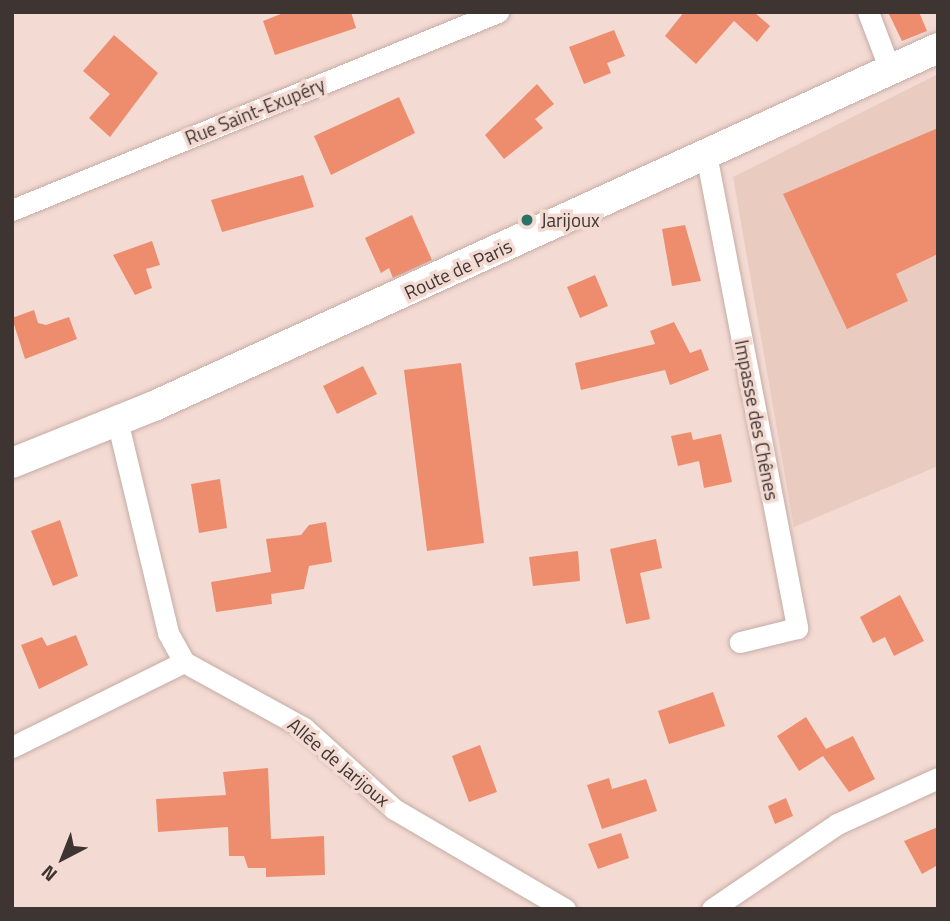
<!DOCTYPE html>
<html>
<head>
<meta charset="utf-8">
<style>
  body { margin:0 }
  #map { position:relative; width:950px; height:921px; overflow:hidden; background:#f3dad2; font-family:"Titillium Web",sans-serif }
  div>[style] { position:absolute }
  .built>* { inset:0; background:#eacbc0 }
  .building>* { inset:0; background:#ee8d6d }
  .roads { filter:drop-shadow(0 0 2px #c4aca5) drop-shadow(0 0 2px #c4aca5) }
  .minor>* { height:21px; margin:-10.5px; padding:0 10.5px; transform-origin:10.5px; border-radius:10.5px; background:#fff }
  .secondary>* { height:30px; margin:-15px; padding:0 15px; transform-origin:15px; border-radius:15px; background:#fff }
  .dots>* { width:19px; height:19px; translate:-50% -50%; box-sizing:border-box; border:4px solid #f3dad2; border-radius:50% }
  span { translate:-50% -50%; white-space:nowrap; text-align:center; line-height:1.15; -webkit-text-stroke:7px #f3dad2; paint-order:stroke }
  .street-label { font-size:19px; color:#3e3532 }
  .poi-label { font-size:19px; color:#3e3532 }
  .left { translate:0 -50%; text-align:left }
  .frame { position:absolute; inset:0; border:14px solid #3e3532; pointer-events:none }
  .north { position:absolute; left:28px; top:823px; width:70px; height:70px; -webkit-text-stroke:5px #f3dad2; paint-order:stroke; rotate:222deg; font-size:19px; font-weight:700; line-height:28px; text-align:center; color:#3e3532 }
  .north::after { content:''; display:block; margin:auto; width:24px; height:32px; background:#3e3532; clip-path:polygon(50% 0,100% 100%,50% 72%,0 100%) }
</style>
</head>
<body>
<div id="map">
  <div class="built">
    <div style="clip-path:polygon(938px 74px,938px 466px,794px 527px,733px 177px)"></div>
  </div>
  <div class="building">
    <div style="clip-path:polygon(286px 12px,351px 12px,356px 28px,275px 55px,263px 21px)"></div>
    <div style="clip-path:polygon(684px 12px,754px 12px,770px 26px,757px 42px,734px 21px,696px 64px,665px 36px)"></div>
    <div style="clip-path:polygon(888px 12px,919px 12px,927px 31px,902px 41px)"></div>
    <div style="clip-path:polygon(614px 30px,625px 56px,607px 63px,611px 73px,584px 84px,569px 47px)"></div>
    <div style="clip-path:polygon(114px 35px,158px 73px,110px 137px,89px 118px,110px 94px,83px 71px)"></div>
    <div style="clip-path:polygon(537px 84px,554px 104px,535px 119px,543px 128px,504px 159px,485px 135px)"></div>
    <div style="clip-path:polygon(399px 97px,415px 133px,331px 175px,314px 136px)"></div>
    <div style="clip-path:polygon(938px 128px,938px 254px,896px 274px,908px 301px,847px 329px,783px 194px)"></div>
    <div style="clip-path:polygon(303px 175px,314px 207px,222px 232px,211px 200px)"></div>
    <div style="clip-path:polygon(412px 215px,432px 260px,393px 278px,389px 268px,381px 273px,365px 238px)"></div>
    <div style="clip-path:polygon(685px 225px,701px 281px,672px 286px,662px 229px)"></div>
    <div style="clip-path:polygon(152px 241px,160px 265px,146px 269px,152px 288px,135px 295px,113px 255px)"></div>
    <div style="clip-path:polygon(595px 275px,608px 306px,580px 318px,567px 287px)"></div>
    <div style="clip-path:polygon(34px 310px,38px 323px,46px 325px,69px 317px,77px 339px,25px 359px,12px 318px)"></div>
    <div style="clip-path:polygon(674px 322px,690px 353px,701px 349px,709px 370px,670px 385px,665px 370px,581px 390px,575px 363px,655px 344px,650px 331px)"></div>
    <div style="clip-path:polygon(461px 363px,484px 543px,427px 551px,404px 370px)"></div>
    <div style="clip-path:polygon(363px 366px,377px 394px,337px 414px,323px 386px)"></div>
    <div style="clip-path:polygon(691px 432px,693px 440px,721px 434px,732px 482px,704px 488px,699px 461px,678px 466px,671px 436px)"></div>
    <div style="clip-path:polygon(220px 479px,227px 528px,199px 533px,191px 484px)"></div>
    <div style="clip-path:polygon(60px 520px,78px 576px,53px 586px,31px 531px)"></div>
    <div style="clip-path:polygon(326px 522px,332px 562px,309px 566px,304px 589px,271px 594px,272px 604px,216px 612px,211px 582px,271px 572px,266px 539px,301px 535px,309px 525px)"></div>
    <div style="clip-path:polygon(656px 539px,662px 568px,640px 573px,650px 619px,626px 624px,610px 549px)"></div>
    <div style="clip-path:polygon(578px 551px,580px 581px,533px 586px,529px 557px)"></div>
    <div style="clip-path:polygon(900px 595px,924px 641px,894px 656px,885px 637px,873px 643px,860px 617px)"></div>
    <div style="clip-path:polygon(76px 635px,88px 665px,39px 689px,21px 645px,42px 637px,47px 646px)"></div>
    <div style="clip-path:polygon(713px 692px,725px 726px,669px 744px,658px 711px)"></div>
    <div style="clip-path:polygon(806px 717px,826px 749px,853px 736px,875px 779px,849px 792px,823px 756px,799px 771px,777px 736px)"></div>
    <div style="clip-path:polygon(480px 745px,497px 792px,469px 802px,452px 756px)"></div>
    <div style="clip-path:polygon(268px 768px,271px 839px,324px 836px,325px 875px,266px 877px,266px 868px,248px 868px,244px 856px,229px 856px,228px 827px,158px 832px,156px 799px,226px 795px,223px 772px)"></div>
    <div style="clip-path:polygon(609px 778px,612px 789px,646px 779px,657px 811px,602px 829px,587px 785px)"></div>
    <div style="clip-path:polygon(786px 798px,793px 816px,775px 824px,768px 806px)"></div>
    <div style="clip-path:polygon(938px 827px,938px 865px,922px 874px,904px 841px)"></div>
    <div style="clip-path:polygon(621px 833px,629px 858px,598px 869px,588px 844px)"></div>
  </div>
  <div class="roads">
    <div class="minor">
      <div style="left:868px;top:12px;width:62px;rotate:69.2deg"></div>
      <div style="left:706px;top:154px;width:483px;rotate:79.1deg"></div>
      <div style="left:797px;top:628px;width:59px;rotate:166.2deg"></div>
      <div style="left:12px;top:210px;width:525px;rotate:-22.17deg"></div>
      <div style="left:117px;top:420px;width:219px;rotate:76.5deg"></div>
      <div style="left:168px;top:633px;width:33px;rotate:61deg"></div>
      <div style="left:184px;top:662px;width:137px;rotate:28.8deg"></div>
      <div style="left:304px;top:728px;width:121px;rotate:42deg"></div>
      <div style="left:394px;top:809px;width:198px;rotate:30.3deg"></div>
      <div style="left:12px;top:747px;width:192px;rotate:-26.3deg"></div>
      <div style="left:712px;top:909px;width:151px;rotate:-34.2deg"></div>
      <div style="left:837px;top:824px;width:111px;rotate:-24.5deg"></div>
    </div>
    <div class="secondary">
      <div style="left:12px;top:463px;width:153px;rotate:-21.9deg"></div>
      <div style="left:154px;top:406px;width:862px;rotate:-24.54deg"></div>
    </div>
  </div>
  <div class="dots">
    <div style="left:527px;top:220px;background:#2a7167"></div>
  </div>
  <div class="street-label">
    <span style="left:255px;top:111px;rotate:-22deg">Rue Saint-Exupéry</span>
    <span style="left:458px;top:269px;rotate:-25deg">Route de Paris</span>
    <span style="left:757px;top:420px;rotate:79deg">Impasse des Chênes</span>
    <span style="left:339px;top:762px;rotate:40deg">Allée de Jarijoux</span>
  </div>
  <div class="poi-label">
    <span class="left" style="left:541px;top:220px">Jarijoux</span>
  </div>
  <div class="frame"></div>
  <div class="north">N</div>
</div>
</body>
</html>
